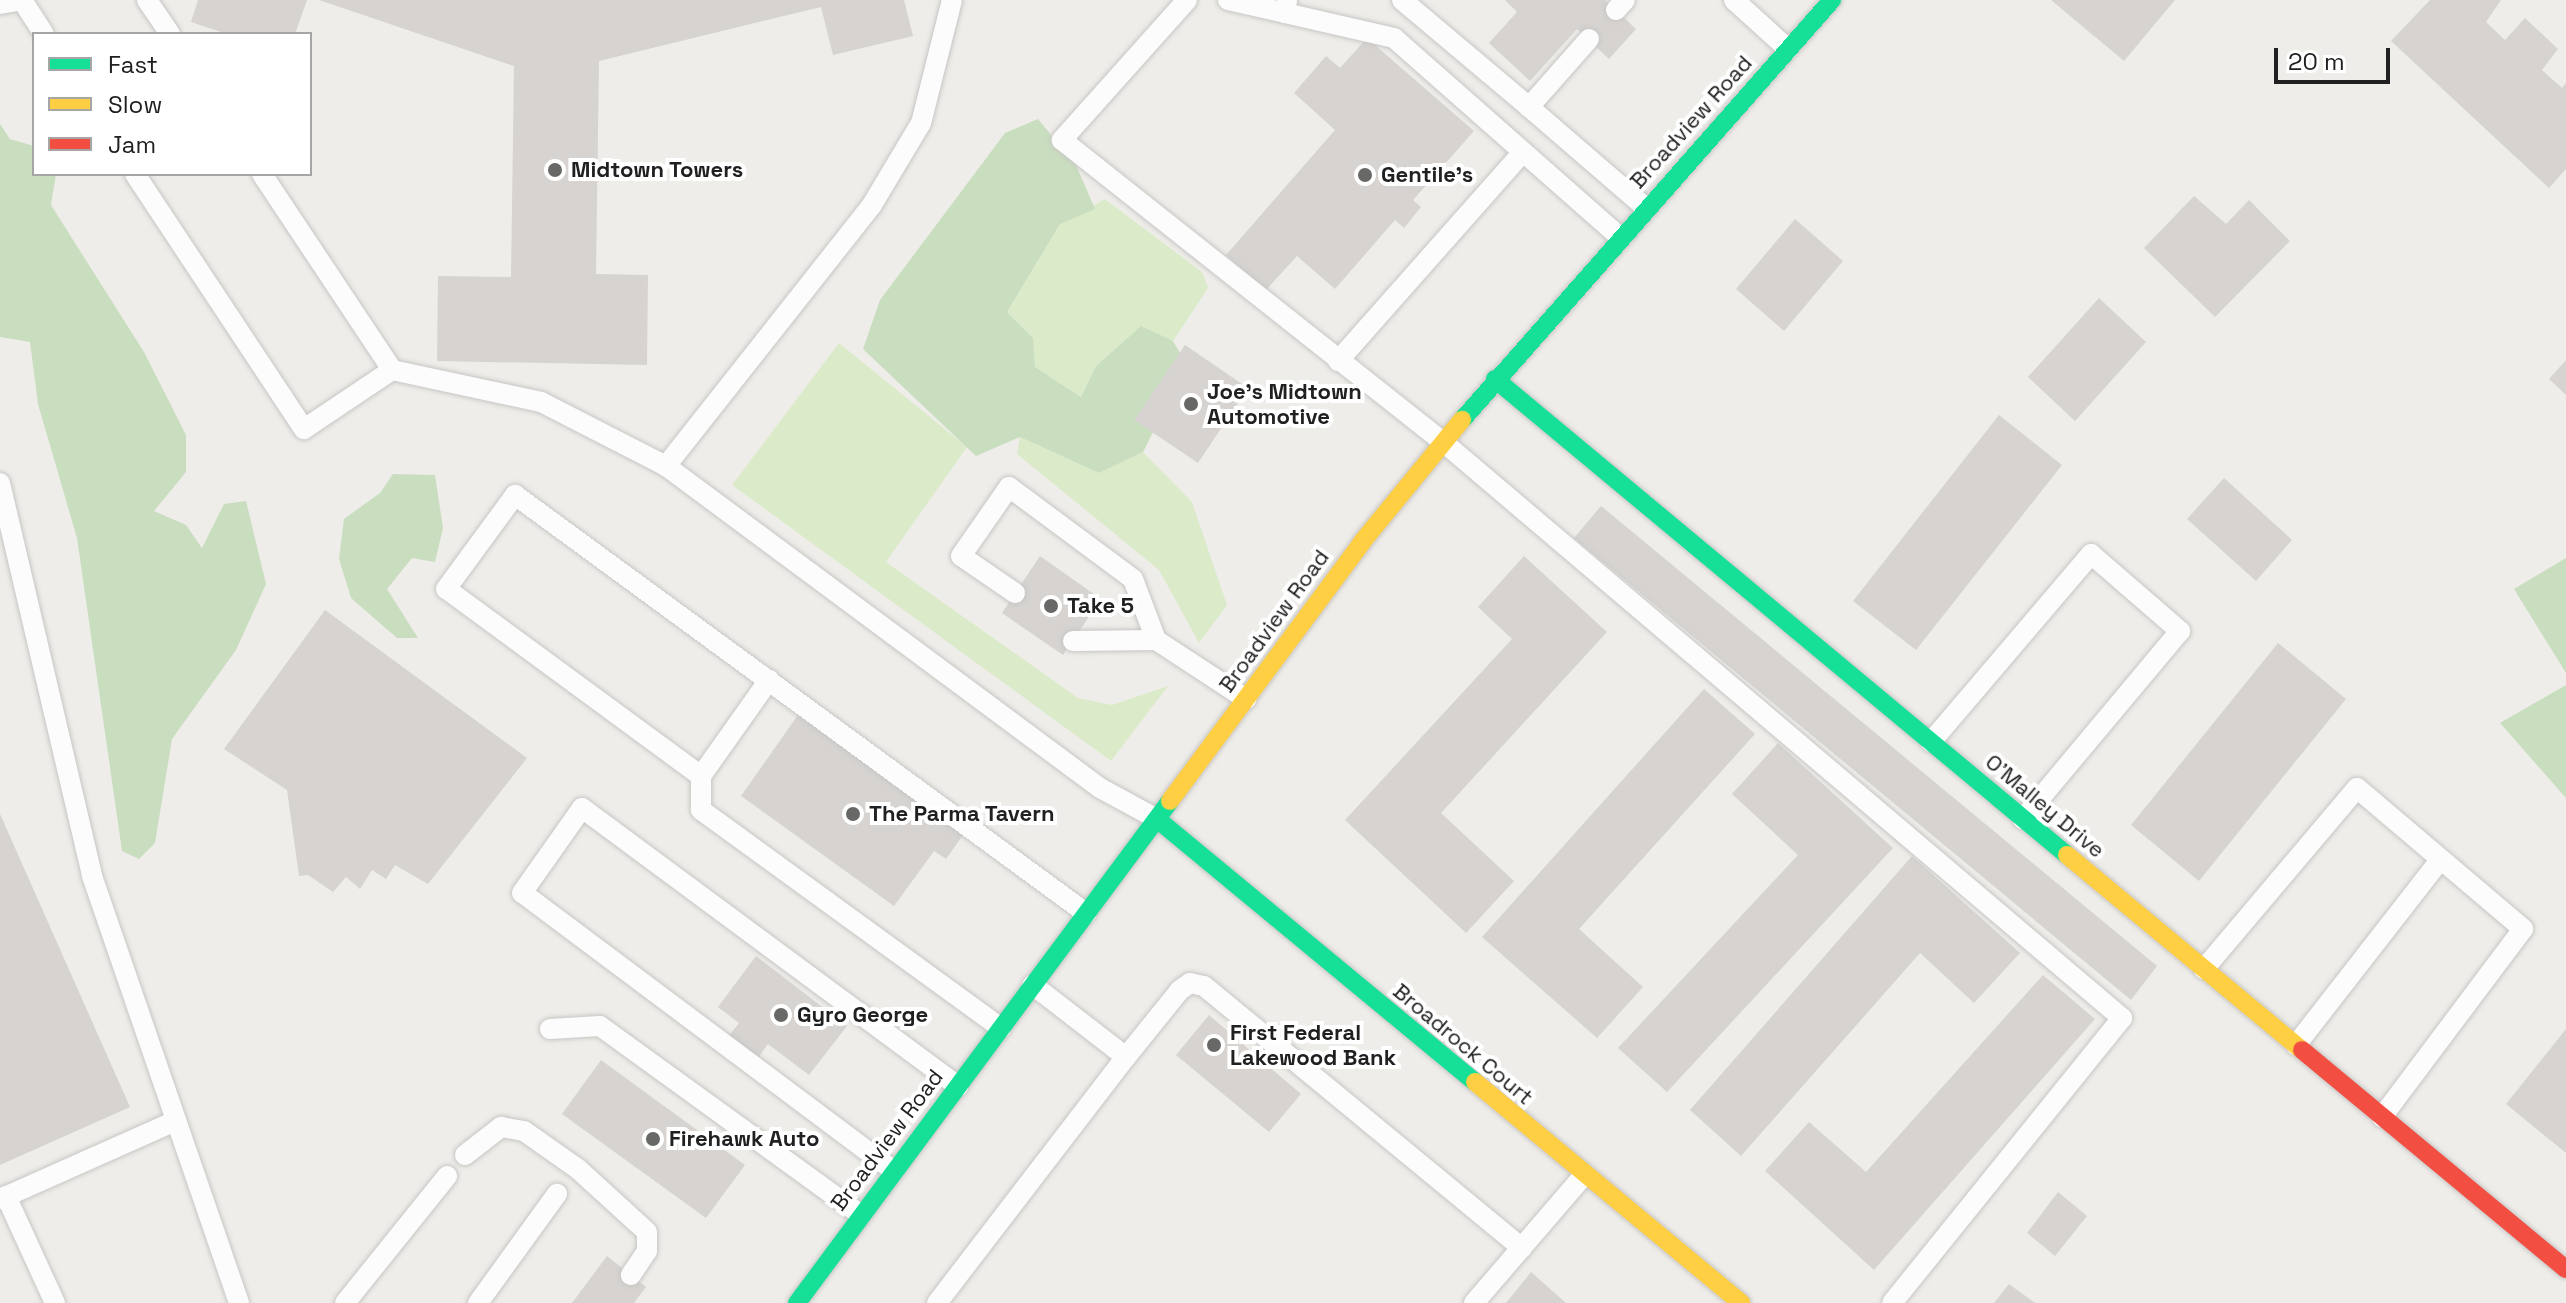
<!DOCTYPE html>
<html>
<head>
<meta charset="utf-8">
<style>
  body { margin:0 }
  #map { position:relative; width:2566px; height:1303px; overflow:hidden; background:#efede9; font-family:"Space Grotesk",sans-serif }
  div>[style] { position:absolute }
  .grass>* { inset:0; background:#dbebc9 }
  .forest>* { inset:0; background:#c9ddbf }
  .building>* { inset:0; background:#d6d3d0 }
  .roads { filter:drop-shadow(0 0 2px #c7c6c5) drop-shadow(0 0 2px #c7c6c5) }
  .lane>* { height:20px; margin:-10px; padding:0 10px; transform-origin:10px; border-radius:10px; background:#fdfcfc }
  .fast>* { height:18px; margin:-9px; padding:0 9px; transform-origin:9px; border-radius:9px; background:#16e098 }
  .slow>* { height:18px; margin:-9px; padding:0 9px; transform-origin:9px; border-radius:9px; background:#ffcf43 }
  .jam>* { height:18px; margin:-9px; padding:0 9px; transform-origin:9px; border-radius:9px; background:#f24e42 }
  .dots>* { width:22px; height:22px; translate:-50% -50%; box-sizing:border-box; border:4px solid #fff; border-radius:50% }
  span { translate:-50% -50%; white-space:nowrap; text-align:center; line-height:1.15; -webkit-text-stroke:8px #fff; paint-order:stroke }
  .street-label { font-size:22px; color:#202020 }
  .poi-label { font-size:22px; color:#202020; font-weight:700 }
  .left { translate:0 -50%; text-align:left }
  .legend { position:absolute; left:32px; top:32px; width:280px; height:144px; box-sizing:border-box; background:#fff; border:2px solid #a6a6a6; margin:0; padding:10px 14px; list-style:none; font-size:24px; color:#202020 }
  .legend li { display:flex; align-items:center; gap:16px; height:40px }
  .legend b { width:40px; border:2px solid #a6a6a6 }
  .scale { position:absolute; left:2274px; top:48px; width:116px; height:36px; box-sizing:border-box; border:4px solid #202020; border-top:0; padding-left:10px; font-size:24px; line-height:28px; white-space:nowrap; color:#202020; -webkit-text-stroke:6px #fff; paint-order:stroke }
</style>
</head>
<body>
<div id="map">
  <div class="grass">
    <div style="clip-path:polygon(1105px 199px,1202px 272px,1208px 288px,1173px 341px,1140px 327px,1096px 366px,1081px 397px,1035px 367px,1033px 338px,1007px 312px,1060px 224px)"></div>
    <div style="clip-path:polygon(839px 343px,967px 447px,886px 562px,1078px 698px,1112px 705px,1168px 686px,1111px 761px,732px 485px)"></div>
    <div style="clip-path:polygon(1020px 437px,1099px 473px,1143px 452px,1192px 502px,1227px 605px,1199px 643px,1159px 570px,1017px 454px)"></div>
  </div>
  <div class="forest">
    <div style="clip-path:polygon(1038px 119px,1076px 165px,1095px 209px,1060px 224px,1007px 312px,1033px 338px,1035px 367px,1081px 397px,1096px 366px,1141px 326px,1173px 341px,1187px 365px,1143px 452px,1099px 473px,1020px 437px,976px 456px,863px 349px,880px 300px,1005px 133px)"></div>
    <div style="clip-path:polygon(0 124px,10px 139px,34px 146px,34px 174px,56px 174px,51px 205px,144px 352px,186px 435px,186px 472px,154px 511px,186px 525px,202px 548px,224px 504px,246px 501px,266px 584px,236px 650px,172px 739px,155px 843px,139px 859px,122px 851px,77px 538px,38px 404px,30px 342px,0 337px)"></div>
    <div style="clip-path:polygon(393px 474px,435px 475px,443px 528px,435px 562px,412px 558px,387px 589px,418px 638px,397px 638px,351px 598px,339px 559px,344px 519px,380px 493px)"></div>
    <div style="clip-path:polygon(2566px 558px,2566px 673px,2514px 589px)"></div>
    <div style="clip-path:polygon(2566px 685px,2566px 798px,2500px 723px)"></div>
  </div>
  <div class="building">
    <div style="clip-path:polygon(198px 0,307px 0,295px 34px,227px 34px,191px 22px)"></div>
    <div style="clip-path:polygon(319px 0,904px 0,913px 36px,833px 55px,821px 7px,599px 61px,596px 274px,648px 275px,647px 365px,437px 361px,438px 276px,511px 277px,514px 66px)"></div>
    <div style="clip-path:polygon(1505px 0,1605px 0,1636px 29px,1609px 59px,1577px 29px,1530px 81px,1489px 43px,1517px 12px)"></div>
    <div style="clip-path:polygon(2051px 0,2175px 0,2124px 61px)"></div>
    <div style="clip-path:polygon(2430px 0,2501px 0,2486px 22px,2505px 40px,2525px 18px,2558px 49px,2542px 70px,2562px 88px,2566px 83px,2566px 169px,2549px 188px,2391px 41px)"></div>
    <div style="clip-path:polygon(1367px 38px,1474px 131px,1413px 200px,1421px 207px,1404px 228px,1395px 220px,1335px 289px,1297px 256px,1266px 290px,1226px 255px,1335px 130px,1294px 93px,1326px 56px,1340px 68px)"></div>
    <div style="clip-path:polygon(2194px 196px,2226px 224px,2249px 200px,2290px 241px,2215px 317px,2144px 248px)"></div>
    <div style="clip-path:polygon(1795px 219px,1843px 261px,1784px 331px,1736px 289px)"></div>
    <div style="clip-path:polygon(2099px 298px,2146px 342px,2075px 421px,2028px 377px)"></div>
    <div style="clip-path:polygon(1185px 345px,1248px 388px,1198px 463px,1134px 420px)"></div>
    <div style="clip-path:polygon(2566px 360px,2566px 395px,2549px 379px)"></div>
    <div style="clip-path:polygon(1999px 415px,2062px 465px,1916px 650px,1853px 601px)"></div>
    <div style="clip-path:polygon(2224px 478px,2292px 540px,2256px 581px,2187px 519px)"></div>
    <div style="clip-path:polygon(1601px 506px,2157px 966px,2131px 1000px,1574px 538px)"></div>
    <div style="clip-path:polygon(1040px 556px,1101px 599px,1063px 655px,1002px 613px)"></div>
    <div style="clip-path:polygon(1524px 556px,1607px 632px,1441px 813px,1514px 881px,1466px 933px,1345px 820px,1512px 639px,1478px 607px)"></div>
    <div style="clip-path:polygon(325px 610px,527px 758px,428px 884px,395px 865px,386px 879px,372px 870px,360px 889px,346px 877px,333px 892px,308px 875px,299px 876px,287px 790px,224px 749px)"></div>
    <div style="clip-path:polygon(2278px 643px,2346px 699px,2199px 881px,2131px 825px)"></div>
    <div style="clip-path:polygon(1704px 689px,1755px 734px,1579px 929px,1643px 987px,1597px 1038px,1482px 937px)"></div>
    <div style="clip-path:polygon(798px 715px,966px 831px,946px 859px,934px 851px,894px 906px,741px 796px)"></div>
    <div style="clip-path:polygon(1778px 743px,1893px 848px,1667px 1092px,1618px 1048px,1798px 855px,1732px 794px)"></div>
    <div style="clip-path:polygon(0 814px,130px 1107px,0 1165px)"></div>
    <div style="clip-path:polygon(1912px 856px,2020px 953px,1974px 1003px,1920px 953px,1741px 1156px,1690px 1110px)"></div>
    <div style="clip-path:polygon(756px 956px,847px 1026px,809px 1075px,768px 1044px,757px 1059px,728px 1037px,739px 1023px,718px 1007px)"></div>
    <div style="clip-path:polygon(2043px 975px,2095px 1019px,1874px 1270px,1765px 1171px,1809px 1122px,1866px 1172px)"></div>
    <div style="clip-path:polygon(1209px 1015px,1301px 1094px,1269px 1132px,1176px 1055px)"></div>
    <div style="clip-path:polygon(2566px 1029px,2566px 1153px,2506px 1104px)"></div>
    <div style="clip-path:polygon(601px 1060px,745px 1165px,706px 1218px,562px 1114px)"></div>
    <div style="clip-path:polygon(2058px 1192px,2087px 1216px,2055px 1256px,2027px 1233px)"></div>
    <div style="clip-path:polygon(607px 1256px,646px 1287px,634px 1303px,572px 1303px)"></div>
    <div style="clip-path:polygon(1531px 1272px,1566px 1303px,1506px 1303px)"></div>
    <div style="clip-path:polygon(2009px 1284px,2035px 1303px,1994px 1303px)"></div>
  </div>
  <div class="roads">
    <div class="lane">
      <div style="left:147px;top:0;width:41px;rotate:55.9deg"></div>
      <div style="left:952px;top:0;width:127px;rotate:104.1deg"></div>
      <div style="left:921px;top:123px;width:96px;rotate:120.9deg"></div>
      <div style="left:872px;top:205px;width:333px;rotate:128.3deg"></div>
      <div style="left:666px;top:466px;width:540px;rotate:36.57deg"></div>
      <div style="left:1100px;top:788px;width:65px;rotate:28.5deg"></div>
      <div style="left:1187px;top:0;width:188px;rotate:131.8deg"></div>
      <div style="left:1062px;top:140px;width:485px;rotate:38.4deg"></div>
      <div style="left:1442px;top:441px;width:892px;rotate:40.32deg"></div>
      <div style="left:2122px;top:1018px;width:366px;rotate:128.9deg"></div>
      <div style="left:1228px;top:0;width:58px;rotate:12.8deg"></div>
      <div style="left:1285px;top:13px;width:13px;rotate:-81deg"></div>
      <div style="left:1402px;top:0;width:166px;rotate:40.1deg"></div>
      <div style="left:1734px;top:0;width:73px;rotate:42.2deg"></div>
      <div style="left:0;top:4px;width:22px;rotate:-10deg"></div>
      <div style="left:22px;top:0;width:40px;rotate:57.1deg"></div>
      <div style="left:1616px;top:10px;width:13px;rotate:-48deg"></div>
      <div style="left:1285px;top:13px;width:112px;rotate:12.9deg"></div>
      <div style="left:1394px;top:38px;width:301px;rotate:41.4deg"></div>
      <div style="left:1589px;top:39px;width:91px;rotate:131.4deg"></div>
      <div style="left:1529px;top:107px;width:155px;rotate:40.8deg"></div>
      <div style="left:135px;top:174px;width:306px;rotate:56.5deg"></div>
      <div style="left:304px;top:429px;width:106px;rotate:-33.8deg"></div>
      <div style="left:392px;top:370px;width:152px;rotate:12.1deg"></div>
      <div style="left:541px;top:402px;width:140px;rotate:27.1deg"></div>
      <div style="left:262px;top:174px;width:235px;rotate:56.4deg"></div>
      <div style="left:1338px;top:361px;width:279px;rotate:-48.5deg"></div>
      <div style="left:0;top:483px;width:404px;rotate:76.8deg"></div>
      <div style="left:92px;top:876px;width:452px;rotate:71deg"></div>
      <div style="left:1015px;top:593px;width:65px;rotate:-145.6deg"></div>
      <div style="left:961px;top:556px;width:84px;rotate:-55.2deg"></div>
      <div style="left:1009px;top:487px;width:154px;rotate:36.6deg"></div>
      <div style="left:1133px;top:579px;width:65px;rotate:69.3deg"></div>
      <div style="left:1156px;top:640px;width:108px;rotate:33.2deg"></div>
      <div style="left:1073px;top:641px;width:83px;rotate:-0.7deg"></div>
      <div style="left:1931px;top:742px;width:247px;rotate:-49.6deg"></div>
      <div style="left:2091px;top:554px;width:118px;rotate:40.9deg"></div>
      <div style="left:2180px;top:631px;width:245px;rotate:129.9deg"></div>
      <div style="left:701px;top:776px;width:118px;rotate:-54.7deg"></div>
      <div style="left:2204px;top:969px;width:237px;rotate:-49.8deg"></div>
      <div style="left:2357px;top:788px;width:218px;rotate:40.3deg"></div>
      <div style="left:2523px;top:929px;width:235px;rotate:126.9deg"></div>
      <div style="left:1001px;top:1028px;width:371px;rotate:-144deg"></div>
      <div style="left:701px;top:810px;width:34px;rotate:-90deg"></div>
      <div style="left:701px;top:776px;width:316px;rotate:-143.7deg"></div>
      <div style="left:446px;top:589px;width:117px;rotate:-53.7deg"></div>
      <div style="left:515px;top:495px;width:708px;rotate:36.21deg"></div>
      <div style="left:550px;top:1029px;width:50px;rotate:-3.4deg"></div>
      <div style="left:600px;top:1026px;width:322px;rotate:35.9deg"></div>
      <div style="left:2296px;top:1045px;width:234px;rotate:-52.1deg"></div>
      <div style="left:1126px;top:1057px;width:86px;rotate:-51.1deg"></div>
      <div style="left:1180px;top:990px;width:12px;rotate:-35deg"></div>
      <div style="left:1190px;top:983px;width:14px;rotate:12deg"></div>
      <div style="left:1204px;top:986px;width:412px;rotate:39.5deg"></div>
      <div style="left:465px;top:1155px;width:46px;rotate:-37.9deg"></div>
      <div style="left:501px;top:1127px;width:23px;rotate:10deg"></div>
      <div style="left:524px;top:1131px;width:66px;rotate:35.1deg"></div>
      <div style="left:578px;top:1169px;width:93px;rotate:42.4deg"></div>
      <div style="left:647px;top:1232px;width:19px;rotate:90deg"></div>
      <div style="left:647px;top:1251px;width:29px;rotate:124deg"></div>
      <div style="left:894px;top:1171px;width:464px;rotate:-143.2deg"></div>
      <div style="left:522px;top:893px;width:104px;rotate:-54.8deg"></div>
      <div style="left:582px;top:808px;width:468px;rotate:36.5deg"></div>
      <div style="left:6px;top:1196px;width:118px;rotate:65.4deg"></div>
      <div style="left:0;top:1199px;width:192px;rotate:-24deg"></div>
      <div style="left:345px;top:1303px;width:163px;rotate:-51.2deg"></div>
      <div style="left:478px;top:1303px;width:135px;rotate:-54.1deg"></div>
      <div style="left:937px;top:1303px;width:310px;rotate:-52.5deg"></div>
      <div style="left:1126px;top:1057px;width:118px;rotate:-142.3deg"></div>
      <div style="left:1474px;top:1303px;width:169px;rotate:-49.3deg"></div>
    </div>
    <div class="fast">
      <div style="left:1495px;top:379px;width:744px;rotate:39.77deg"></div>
      <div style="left:1462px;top:420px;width:560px;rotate:-48.62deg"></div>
      <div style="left:1157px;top:819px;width:413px;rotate:39.6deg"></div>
      <div style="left:797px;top:1303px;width:625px;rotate:-53.39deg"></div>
    </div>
    <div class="slow">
      <div style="left:1170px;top:801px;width:322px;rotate:-53.4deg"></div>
      <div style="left:1362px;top:542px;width:158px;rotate:-50.7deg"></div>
      <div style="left:2067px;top:855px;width:305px;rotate:39.7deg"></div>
      <div style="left:1475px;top:1082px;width:346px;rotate:39.7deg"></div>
    </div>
    <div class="jam">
      <div style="left:2302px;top:1050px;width:343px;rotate:39.7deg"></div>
    </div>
  </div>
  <div class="dots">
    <div style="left:555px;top:170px;background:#686866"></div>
    <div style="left:1365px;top:175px;background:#686866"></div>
    <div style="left:1191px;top:404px;background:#686866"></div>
    <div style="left:1051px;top:606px;background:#686866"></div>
    <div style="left:853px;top:814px;background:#686866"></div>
    <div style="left:781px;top:1015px;background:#686866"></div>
    <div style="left:1214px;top:1045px;background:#686866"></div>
    <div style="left:653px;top:1139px;background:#686866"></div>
  </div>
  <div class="street-label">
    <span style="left:1691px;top:122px;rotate:-48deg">Broadview Road</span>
    <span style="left:1274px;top:621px;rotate:-54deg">Broadview Road</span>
    <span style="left:2045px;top:806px;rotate:40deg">O'Malley Drive</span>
    <span style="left:1463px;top:1044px;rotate:40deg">Broadrock Court</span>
    <span style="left:887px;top:1140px;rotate:-53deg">Broadview Road</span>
  </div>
  <div class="poi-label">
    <span class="left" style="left:571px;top:170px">Midtown Towers</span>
    <span class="left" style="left:1381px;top:175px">Gentile's</span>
    <span class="left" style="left:1207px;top:404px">Joe's Midtown<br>Automotive</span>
    <span class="left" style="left:1067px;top:606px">Take 5</span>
    <span class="left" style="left:869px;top:814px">The Parma Tavern</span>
    <span class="left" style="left:797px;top:1015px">Gyro George</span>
    <span class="left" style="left:1230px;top:1045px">First Federal<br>Lakewood Bank</span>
    <span class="left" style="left:669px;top:1139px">Firehawk Auto</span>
  </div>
  <ul class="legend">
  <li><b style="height:10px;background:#16e098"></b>Fast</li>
  <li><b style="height:10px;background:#ffcf43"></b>Slow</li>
  <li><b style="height:10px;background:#f24e42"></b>Jam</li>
  </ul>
  <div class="scale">20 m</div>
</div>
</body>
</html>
